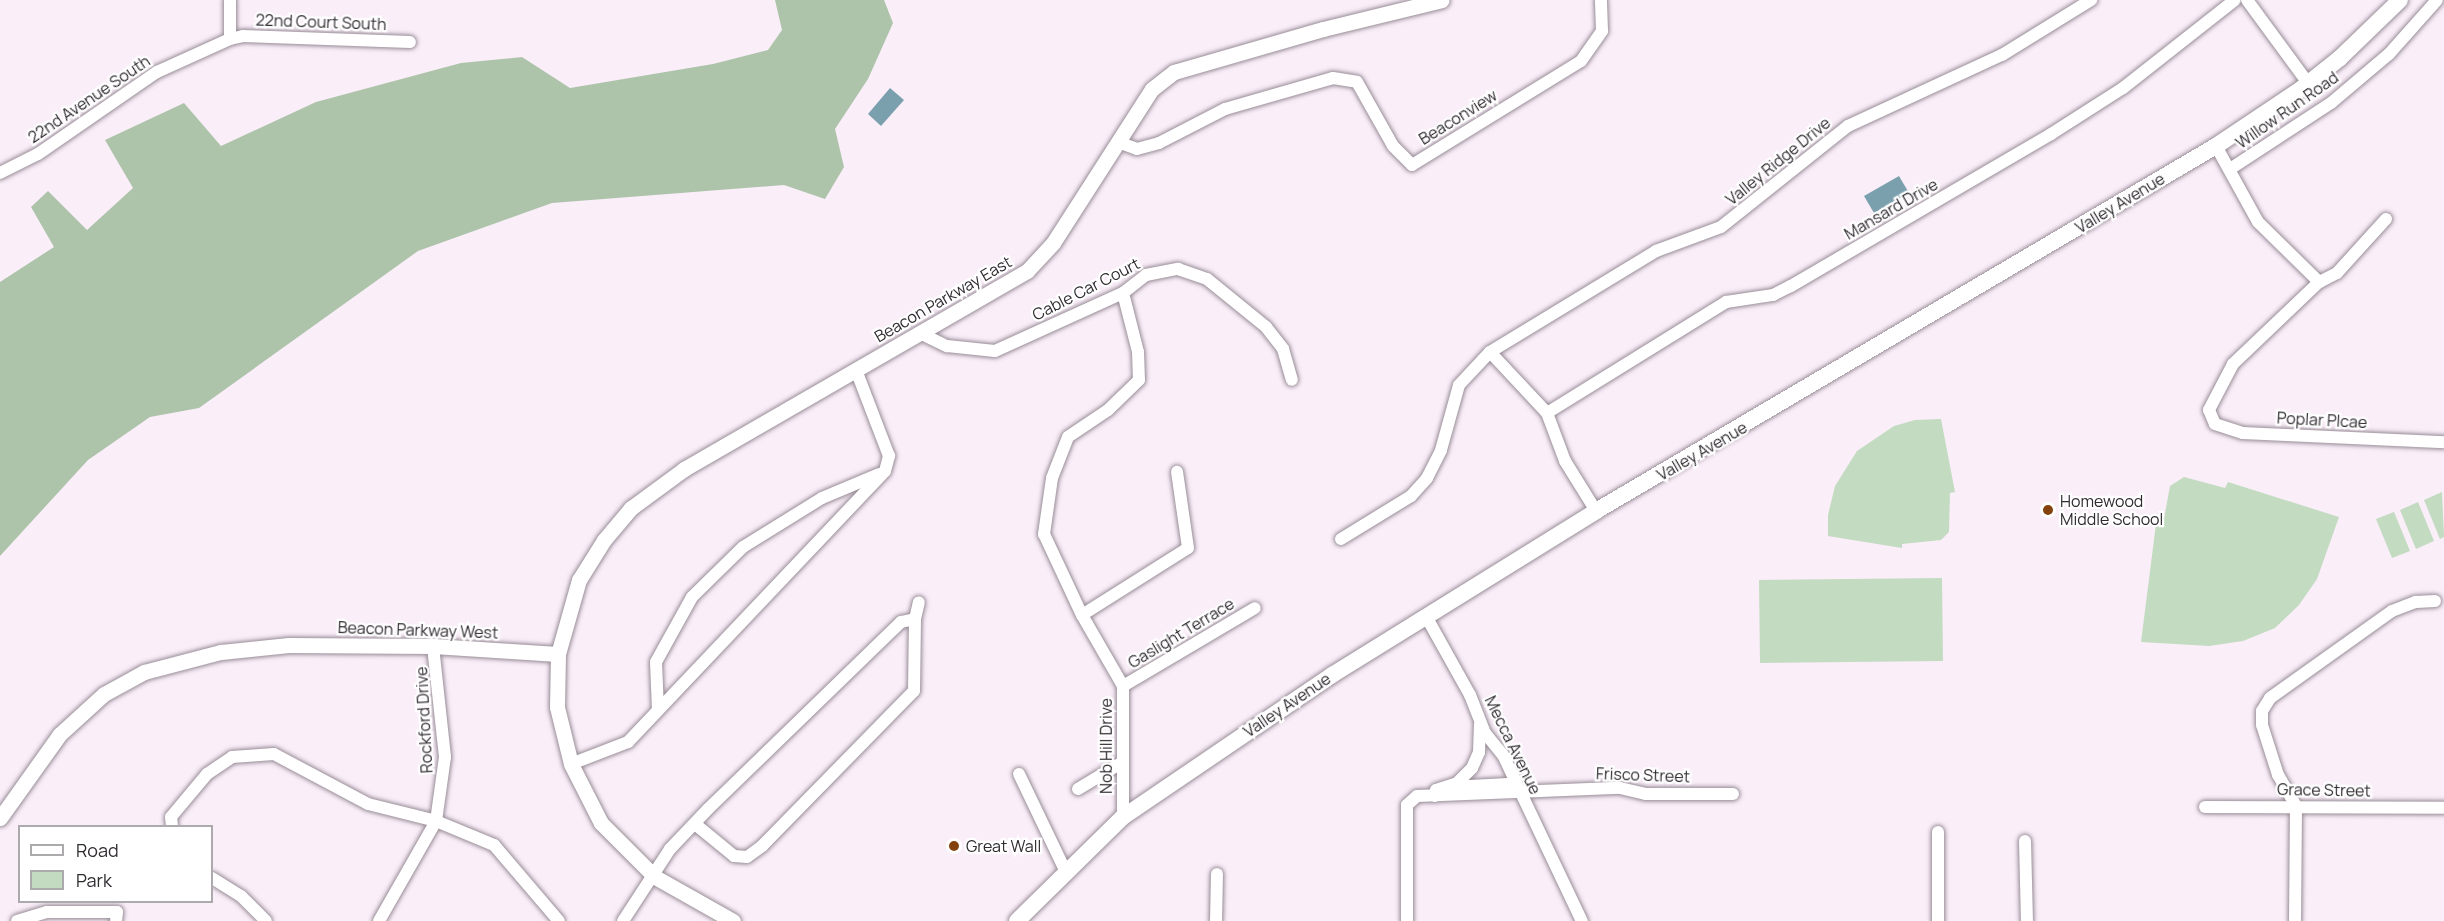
<!DOCTYPE html>
<html>
<head>
<meta charset="utf-8">
<style>
  body { margin:0 }
  #map { position:relative; width:2444px; height:921px; overflow:hidden; background:#faeef9; font-family:Manrope,sans-serif }
  div>[style] { position:absolute }
  .green>* { inset:0; background:#c3dbc0 }
  .forest>* { inset:0; background:#adc4aa }
  .water>* { inset:0; background:#7ba0ad }
  .roads { filter:drop-shadow(0 0 2px #988d97) drop-shadow(0 0 2px #988d97) }
  .minor>* { height:12px; margin:-6px; padding:0 6px; transform-origin:6px; border-radius:6px; background:#fff }
  .tertiary>* { height:15px; margin:-7.5px; padding:0 7.5px; transform-origin:7.5px; border-radius:7.5px; background:#fff }
  .secondary>* { height:16px; margin:-8px; padding:0 8px; transform-origin:8px; border-radius:8px; background:#fff }
  .dots>* { width:16px; height:16px; translate:-50% -50%; box-sizing:border-box; border:3px solid #fff; border-radius:50% }
  span { translate:-50% -50%; white-space:nowrap; text-align:center; line-height:1.15; -webkit-text-stroke:4.5px #fff; paint-order:stroke }
  .street-label { font-size:16px; color:#2f2b2f }
  .poi-label { font-size:16px; color:#2f2b2f }
  .left { translate:0 -50%; text-align:left }
  .legend { position:absolute; left:18px; top:825px; width:195px; height:78px; box-sizing:border-box; background:#fff; border:2px solid #acaaac; margin:0; padding:8px 10px; list-style:none; font-size:18px; color:#2f2b2f }
  .legend li { display:flex; align-items:center; gap:12px; height:30px }
  .legend b { width:30px; border:2px solid #acaaac }
</style>
</head>
<body>
<div id="map">
  <div class="green">
    <div style="clip-path:polygon(1941px 419px,1955px 492px,1950px 493px,1949px 532px,1941px 540px,1902px 544px,1902px 548px,1828px 536px,1828px 515px,1835px 486px,1857px 451px,1894px 426px,1915px 420px)"></div>
    <div style="clip-path:polygon(2184px 477px,2225px 488px,2228px 482px,2339px 517px,2317px 579px,2299px 605px,2275px 628px,2243px 641px,2209px 646px,2141px 642px,2156px 524px,2163px 524px,2170px 486px)"></div>
    <div style="clip-path:polygon(2442px 492px,2444px 537px,2440px 539px,2424px 500px)"></div>
    <div style="clip-path:polygon(2418px 502px,2434px 541px,2416px 549px,2400px 510px)"></div>
    <div style="clip-path:polygon(2394px 512px,2410px 551px,2392px 558px,2376px 519px)"></div>
    <div style="clip-path:polygon(1942px 578px,1943px 661px,1760px 663px,1759px 580px)"></div>
  </div>
  <div class="forest">
    <div style="clip-path:polygon(775px 0,884px 0,893px 23px,868px 79px,835px 129px,844px 167px,825px 199px,784px 185px,552px 203px,418px 251px,199px 408px,150px 417px,88px 460px,0 556px,0 282px,54px 247px,31px 207px,48px 191px,87px 230px,133px 188px,105px 140px,184px 103px,221px 146px,316px 102px,461px 63px,522px 57px,570px 88px,713px 64px,768px 50px,782px 30px)"></div>
  </div>
  <div class="water">
    <div style="clip-path:polygon(890px 88px,904px 100px,881px 126px,868px 114px)"></div>
    <div style="clip-path:polygon(1899px 176px,1909px 193px,1874px 213px,1864px 196px)"></div>
  </div>
  <div class="roads">
    <div class="minor">
      <div style="left:230px;top:0;width:39px;rotate:90deg"></div>
      <div style="left:2247px;top:0;width:103px;rotate:53.7deg"></div>
      <div style="left:1118px;top:142px;width:20px;rotate:20deg"></div>
      <div style="left:1137px;top:149px;width:23px;rotate:-15deg"></div>
      <div style="left:1159px;top:143px;width:74px;rotate:-27.3deg"></div>
      <div style="left:1225px;top:109px;width:112px;rotate:-16deg"></div>
      <div style="left:1333px;top:78px;width:24px;rotate:9deg"></div>
      <div style="left:1357px;top:82px;width:73px;rotate:60.6deg"></div>
      <div style="left:1393px;top:146px;width:27px;rotate:45deg"></div>
      <div style="left:1412px;top:165px;width:198px;rotate:-31.6deg"></div>
      <div style="left:1581px;top:61px;width:37px;rotate:-55deg"></div>
      <div style="left:1602px;top:31px;width:31px;rotate:-92deg"></div>
      <div style="left:2216px;top:146px;width:87px;rotate:61.1deg"></div>
      <div style="left:2258px;top:222px;width:86px;rotate:44.5deg"></div>
      <div style="left:2230px;top:169px;width:121px;rotate:-33.2deg"></div>
      <div style="left:2331px;top:103px;width:76px;rotate:-40.2deg"></div>
      <div style="left:2389px;top:54px;width:72px;rotate:-48.4deg"></div>
      <div style="left:0;top:173px;width:42px;rotate:-26.6deg"></div>
      <div style="left:38px;top:154px;width:145px;rotate:-34.6deg"></div>
      <div style="left:157px;top:72px;width:80px;rotate:-24.3deg"></div>
      <div style="left:230px;top:39px;width:13px;rotate:-13deg"></div>
      <div style="left:243px;top:36px;width:167px;rotate:2.1deg"></div>
      <div style="left:2386px;top:219px;width:73px;rotate:132.2deg"></div>
      <div style="left:2337px;top:273px;width:20px;rotate:153deg"></div>
      <div style="left:2319px;top:282px;width:119px;rotate:136.4deg"></div>
      <div style="left:2233px;top:364px;width:52px;rotate:117.6deg"></div>
      <div style="left:2209px;top:410px;width:15px;rotate:67deg"></div>
      <div style="left:2215px;top:424px;width:29px;rotate:18deg"></div>
      <div style="left:2243px;top:433px;width:201px;rotate:2.6deg"></div>
      <div style="left:1123px;top:293px;width:61px;rotate:75.7deg"></div>
      <div style="left:1138px;top:352px;width:28px;rotate:88deg"></div>
      <div style="left:1139px;top:380px;width:43px;rotate:135.9deg"></div>
      <div style="left:1108px;top:410px;width:48px;rotate:146deg"></div>
      <div style="left:1068px;top:437px;width:44px;rotate:111.3deg"></div>
      <div style="left:1052px;top:478px;width:57px;rotate:98.1deg"></div>
      <div style="left:1044px;top:534px;width:89px;rotate:64.9deg"></div>
      <div style="left:1082px;top:615px;width:125px;rotate:-32.3deg"></div>
      <div style="left:1188px;top:548px;width:77px;rotate:-98.2deg"></div>
      <div style="left:922px;top:334px;width:28px;rotate:26deg"></div>
      <div style="left:947px;top:346px;width:48px;rotate:5.9deg"></div>
      <div style="left:995px;top:351px;width:141px;rotate:-24.4deg"></div>
      <div style="left:1123px;top:293px;width:29px;rotate:-38deg"></div>
      <div style="left:1146px;top:275px;width:33px;rotate:-11deg"></div>
      <div style="left:1178px;top:269px;width:31px;rotate:19deg"></div>
      <div style="left:1207px;top:279px;width:76px;rotate:39.1deg"></div>
      <div style="left:1266px;top:327px;width:28px;rotate:52deg"></div>
      <div style="left:1283px;top:349px;width:32px;rotate:74deg"></div>
      <div style="left:1490px;top:352px;width:83px;rotate:46.9deg"></div>
      <div style="left:1547px;top:413px;width:51px;rotate:69.4deg"></div>
      <div style="left:1565px;top:461px;width:59px;rotate:58.2deg"></div>
      <div style="left:1547px;top:413px;width:211px;rotate:-31.8deg"></div>
      <div style="left:1726px;top:302px;width:48px;rotate:-8.5deg"></div>
      <div style="left:1773px;top:295px;width:20px;rotate:-27deg"></div>
      <div style="left:1791px;top:286px;width:301px;rotate:-30.3deg"></div>
      <div style="left:2051px;top:134px;width:85px;rotate:-32.6deg"></div>
      <div style="left:2123px;top:88px;width:142px;rotate:-38.2deg"></div>
      <div style="left:1341px;top:539px;width:82px;rotate:-31.6deg"></div>
      <div style="left:1411px;top:496px;width:24px;rotate:-48deg"></div>
      <div style="left:1427px;top:478px;width:31px;rotate:-63deg"></div>
      <div style="left:1441px;top:450px;width:67px;rotate:-74.5deg"></div>
      <div style="left:1459px;top:385px;width:45px;rotate:-46.8deg"></div>
      <div style="left:1490px;top:352px;width:194px;rotate:-31.3deg"></div>
      <div style="left:1656px;top:251px;width:69px;rotate:-20.3deg"></div>
      <div style="left:1721px;top:227px;width:162px;rotate:-38.5deg"></div>
      <div style="left:1848px;top:126px;width:170px;rotate:-24.8deg"></div>
      <div style="left:2002px;top:55px;width:105px;rotate:-31.7deg"></div>
      <div style="left:1082px;top:615px;width:82px;rotate:60deg"></div>
      <div style="left:1123px;top:686px;width:131px;rotate:90deg"></div>
      <div style="left:1427px;top:618px;width:88px;rotate:60.8deg"></div>
      <div style="left:1470px;top:695px;width:41px;rotate:68.5deg"></div>
      <div style="left:1485px;top:733px;width:28px;rotate:51deg"></div>
      <div style="left:1503px;top:755px;width:184px;rotate:64.6deg"></div>
      <div style="left:1123px;top:686px;width:153px;rotate:-30.6deg"></div>
      <div style="left:658px;top:710px;width:48px;rotate:-92.4deg"></div>
      <div style="left:656px;top:662px;width:74px;rotate:-61deg"></div>
      <div style="left:692px;top:597px;width:71px;rotate:-44.4deg"></div>
      <div style="left:743px;top:547px;width:93px;rotate:-31.8deg"></div>
      <div style="left:822px;top:498px;width:62px;rotate:-22.8deg"></div>
      <div style="left:571px;top:764px;width:61px;rotate:-21.1deg"></div>
      <div style="left:628px;top:742px;width:373px;rotate:-46.5deg"></div>
      <div style="left:885px;top:471px;width:16px;rotate:-75deg"></div>
      <div style="left:889px;top:456px;width:92px;rotate:-111deg"></div>
      <div style="left:1019px;top:774px;width:106px;rotate:64.4deg"></div>
      <div style="left:1451px;top:787px;width:57px;rotate:-3deg"></div>
      <div style="left:1508px;top:784px;width:11px;rotate:38deg"></div>
      <div style="left:1078px;top:789px;width:52px;rotate:-31deg"></div>
      <div style="left:1435px;top:796px;width:6px;rotate:-81deg"></div>
      <div style="left:1436px;top:790px;width:22px;rotate:-18deg"></div>
      <div style="left:1457px;top:783px;width:21px;rotate:-45deg"></div>
      <div style="left:1472px;top:768px;width:17px;rotate:-66deg"></div>
      <div style="left:1479px;top:752px;width:28px;rotate:-88deg"></div>
      <div style="left:2296px;top:806px;width:36px;rotate:-120deg"></div>
      <div style="left:2278px;top:775px;width:52px;rotate:-107.7deg"></div>
      <div style="left:2262px;top:725px;width:14px;rotate:-90deg"></div>
      <div style="left:2262px;top:711px;width:15px;rotate:-58deg"></div>
      <div style="left:2270px;top:698px;width:150px;rotate:-35.5deg"></div>
      <div style="left:2392px;top:611px;width:26px;rotate:-21deg"></div>
      <div style="left:2416px;top:602px;width:19px;rotate:-3deg"></div>
      <div style="left:2205px;top:807px;width:239px;rotate:0.2deg"></div>
      <div style="left:695px;top:824px;width:50px;rotate:39.4deg"></div>
      <div style="left:734px;top:856px;width:13px;rotate:4deg"></div>
      <div style="left:747px;top:857px;width:19px;rotate:-36deg"></div>
      <div style="left:762px;top:846px;width:217px;rotate:-45.6deg"></div>
      <div style="left:914px;top:691px;width:72px;rotate:-89.2deg"></div>
      <div style="left:915px;top:619px;width:17px;rotate:-77deg"></div>
      <div style="left:172px;top:826px;width:9px;rotate:-96deg"></div>
      <div style="left:171px;top:817px;width:56px;rotate:-50.1deg"></div>
      <div style="left:207px;top:774px;width:30px;rotate:-34deg"></div>
      <div style="left:232px;top:757px;width:42px;rotate:-4.1deg"></div>
      <div style="left:274px;top:754px;width:106px;rotate:28deg"></div>
      <div style="left:368px;top:804px;width:70px;rotate:14deg"></div>
      <div style="left:436px;top:821px;width:63px;rotate:22.5deg"></div>
      <div style="left:494px;top:845px;width:100px;rotate:49.5deg"></div>
      <div style="left:1938px;top:832px;width:89px;rotate:90deg"></div>
      <div style="left:2025px;top:841px;width:80px;rotate:88.6deg"></div>
      <div style="left:212px;top:878px;width:34px;rotate:32deg"></div>
      <div style="left:241px;top:896px;width:35px;rotate:45deg"></div>
      <div style="left:17px;top:921px;width:31px;rotate:-17deg"></div>
      <div style="left:47px;top:912px;width:70px"></div>
      <div style="left:117px;top:912px;width:9px;rotate:96deg"></div>
      <div style="left:379px;top:921px;width:115px;rotate:-60.3deg"></div>
      <div style="left:436px;top:821px;width:65px;rotate:-82deg"></div>
      <div style="left:445px;top:757px;width:112px;rotate:-96.2deg"></div>
      <div style="left:623px;top:921px;width:86px;rotate:-56.9deg"></div>
      <div style="left:670px;top:849px;width:55px;rotate:-46.5deg"></div>
      <div style="left:708px;top:809px;width:269px;rotate:-44.1deg"></div>
      <div style="left:901px;top:622px;width:14px;rotate:-12deg"></div>
      <div style="left:1216px;top:921px;width:47px;rotate:-88.8deg"></div>
      <div style="left:1407px;top:921px;width:116px;rotate:-90deg"></div>
      <div style="left:1407px;top:805px;width:13px;rotate:-42deg"></div>
      <div style="left:1417px;top:796px;width:203px;rotate:-2.3deg"></div>
      <div style="left:1620px;top:788px;width:27px;rotate:13deg"></div>
      <div style="left:1646px;top:794px;width:87px"></div>
      <div style="left:2295px;top:921px;width:115px;rotate:-89.5deg"></div>
    </div>
    <div class="tertiary">
      <div style="left:0;top:818px;width:103px;rotate:-54.5deg"></div>
      <div style="left:60px;top:734px;width:59px;rotate:-42.3deg"></div>
      <div style="left:104px;top:694px;width:46px;rotate:-28.8deg"></div>
      <div style="left:144px;top:672px;width:80px;rotate:-14.6deg"></div>
      <div style="left:221px;top:652px;width:68px;rotate:-5.9deg"></div>
      <div style="left:289px;top:645px;width:144px;rotate:0.4deg"></div>
      <div style="left:433px;top:646px;width:125px;rotate:3.7deg"></div>
      <div style="left:733px;top:921px;width:90px;rotate:-150.6deg"></div>
      <div style="left:655px;top:877px;width:76px;rotate:-135deg"></div>
      <div style="left:601px;top:823px;width:66px;rotate:-117deg"></div>
      <div style="left:571px;top:764px;width:59px;rotate:-103.8deg"></div>
      <div style="left:557px;top:707px;width:53px;rotate:-88.9deg"></div>
      <div style="left:558px;top:654px;width:77px;rotate:-74.2deg"></div>
      <div style="left:579px;top:580px;width:47px;rotate:-58deg"></div>
      <div style="left:604px;top:540px;width:42px;rotate:-49.8deg"></div>
      <div style="left:631px;top:508px;width:66px;rotate:-36.3deg"></div>
      <div style="left:684px;top:469px;width:396px;rotate:-30deg"></div>
      <div style="left:1027px;top:271px;width:38px;rotate:-47deg"></div>
      <div style="left:1053px;top:243px;width:183px;rotate:-57.3deg"></div>
      <div style="left:1152px;top:89px;width:28px;rotate:-38deg"></div>
      <div style="left:1174px;top:72px;width:155px;rotate:-16.1deg"></div>
      <div style="left:1323px;top:29px;width:122px;rotate:-13.7deg"></div>
    </div>
    <div class="secondary">
      <div style="left:1017px;top:921px;width:148px;rotate:-44.5deg"></div>
      <div style="left:1123px;top:817px;width:253px;rotate:-34.2deg"></div>
      <div style="left:1332px;top:675px;width:311px;rotate:-31.8deg"></div>
      <div style="left:1596px;top:511px;width:719px;rotate:-30.49deg"></div>
      <div style="left:2216px;top:146px;width:102px;rotate:-33.8deg"></div>
      <div style="left:2301px;top:89px;width:50px;rotate:-38.5deg"></div>
      <div style="left:2340px;top:58px;width:83px;rotate:-44deg"></div>
    </div>
  </div>
  <div class="dots">
    <div style="left:2048px;top:510px;background:#84430e"></div>
    <div style="left:954px;top:846px;background:#84430e"></div>
  </div>
  <div class="street-label">
    <span style="left:321px;top:22px;rotate:2deg">22nd Court South</span>
    <span style="left:89px;top:99px;rotate:-34deg">22nd Avenue South</span>
    <span style="left:2287px;top:110px;rotate:-35deg">Willow Run Road</span>
    <span style="left:1458px;top:117px;rotate:-32deg">Beaconview</span>
    <span style="left:1778px;top:161px;rotate:-39deg">Valley Ridge Drive</span>
    <span style="left:2120px;top:203px;rotate:-31deg">Valley Avenue</span>
    <span style="left:1891px;top:209px;rotate:-30deg">Mansard Drive</span>
    <span style="left:1086px;top:289px;rotate:-27deg">Cable Car Court</span>
    <span style="left:943px;top:299px;rotate:-30deg">Beacon Parkway East</span>
    <span style="left:2322px;top:420px;rotate:3deg">Poplar Plcae</span>
    <span style="left:1702px;top:451px;rotate:-30deg">Valley Avenue</span>
    <span style="left:418px;top:630px;rotate:2deg">Beacon Parkway West</span>
    <span style="left:1181px;top:633px;rotate:-31deg">Gaslight Terrace</span>
    <span style="left:1287px;top:705px;rotate:-34deg">Valley Avenue</span>
    <span style="left:424px;top:720px;rotate:-93deg">Rockford Drive</span>
    <span style="left:1513px;top:745px;rotate:64deg">Mecca Avenue</span>
    <span style="left:1106px;top:746px;rotate:-90deg">Nob Hill Drive</span>
    <span style="left:1643px;top:775px;rotate:2deg">Frisco Street</span>
    <span style="left:2324px;top:790px;rotate:1deg">Grace Street</span>
  </div>
  <div class="poi-label">
    <span class="left" style="left:2060px;top:510px">Homewood<br>Middle School</span>
    <span class="left" style="left:966px;top:846px">Great Wall</span>
  </div>
  <ul class="legend">
  <li><b style="height:8px;background:#fff"></b>Road</li>
  <li><b style="height:16px;background:#c3dbc0"></b>Park</li>
  </ul>
</div>
</body>
</html>
